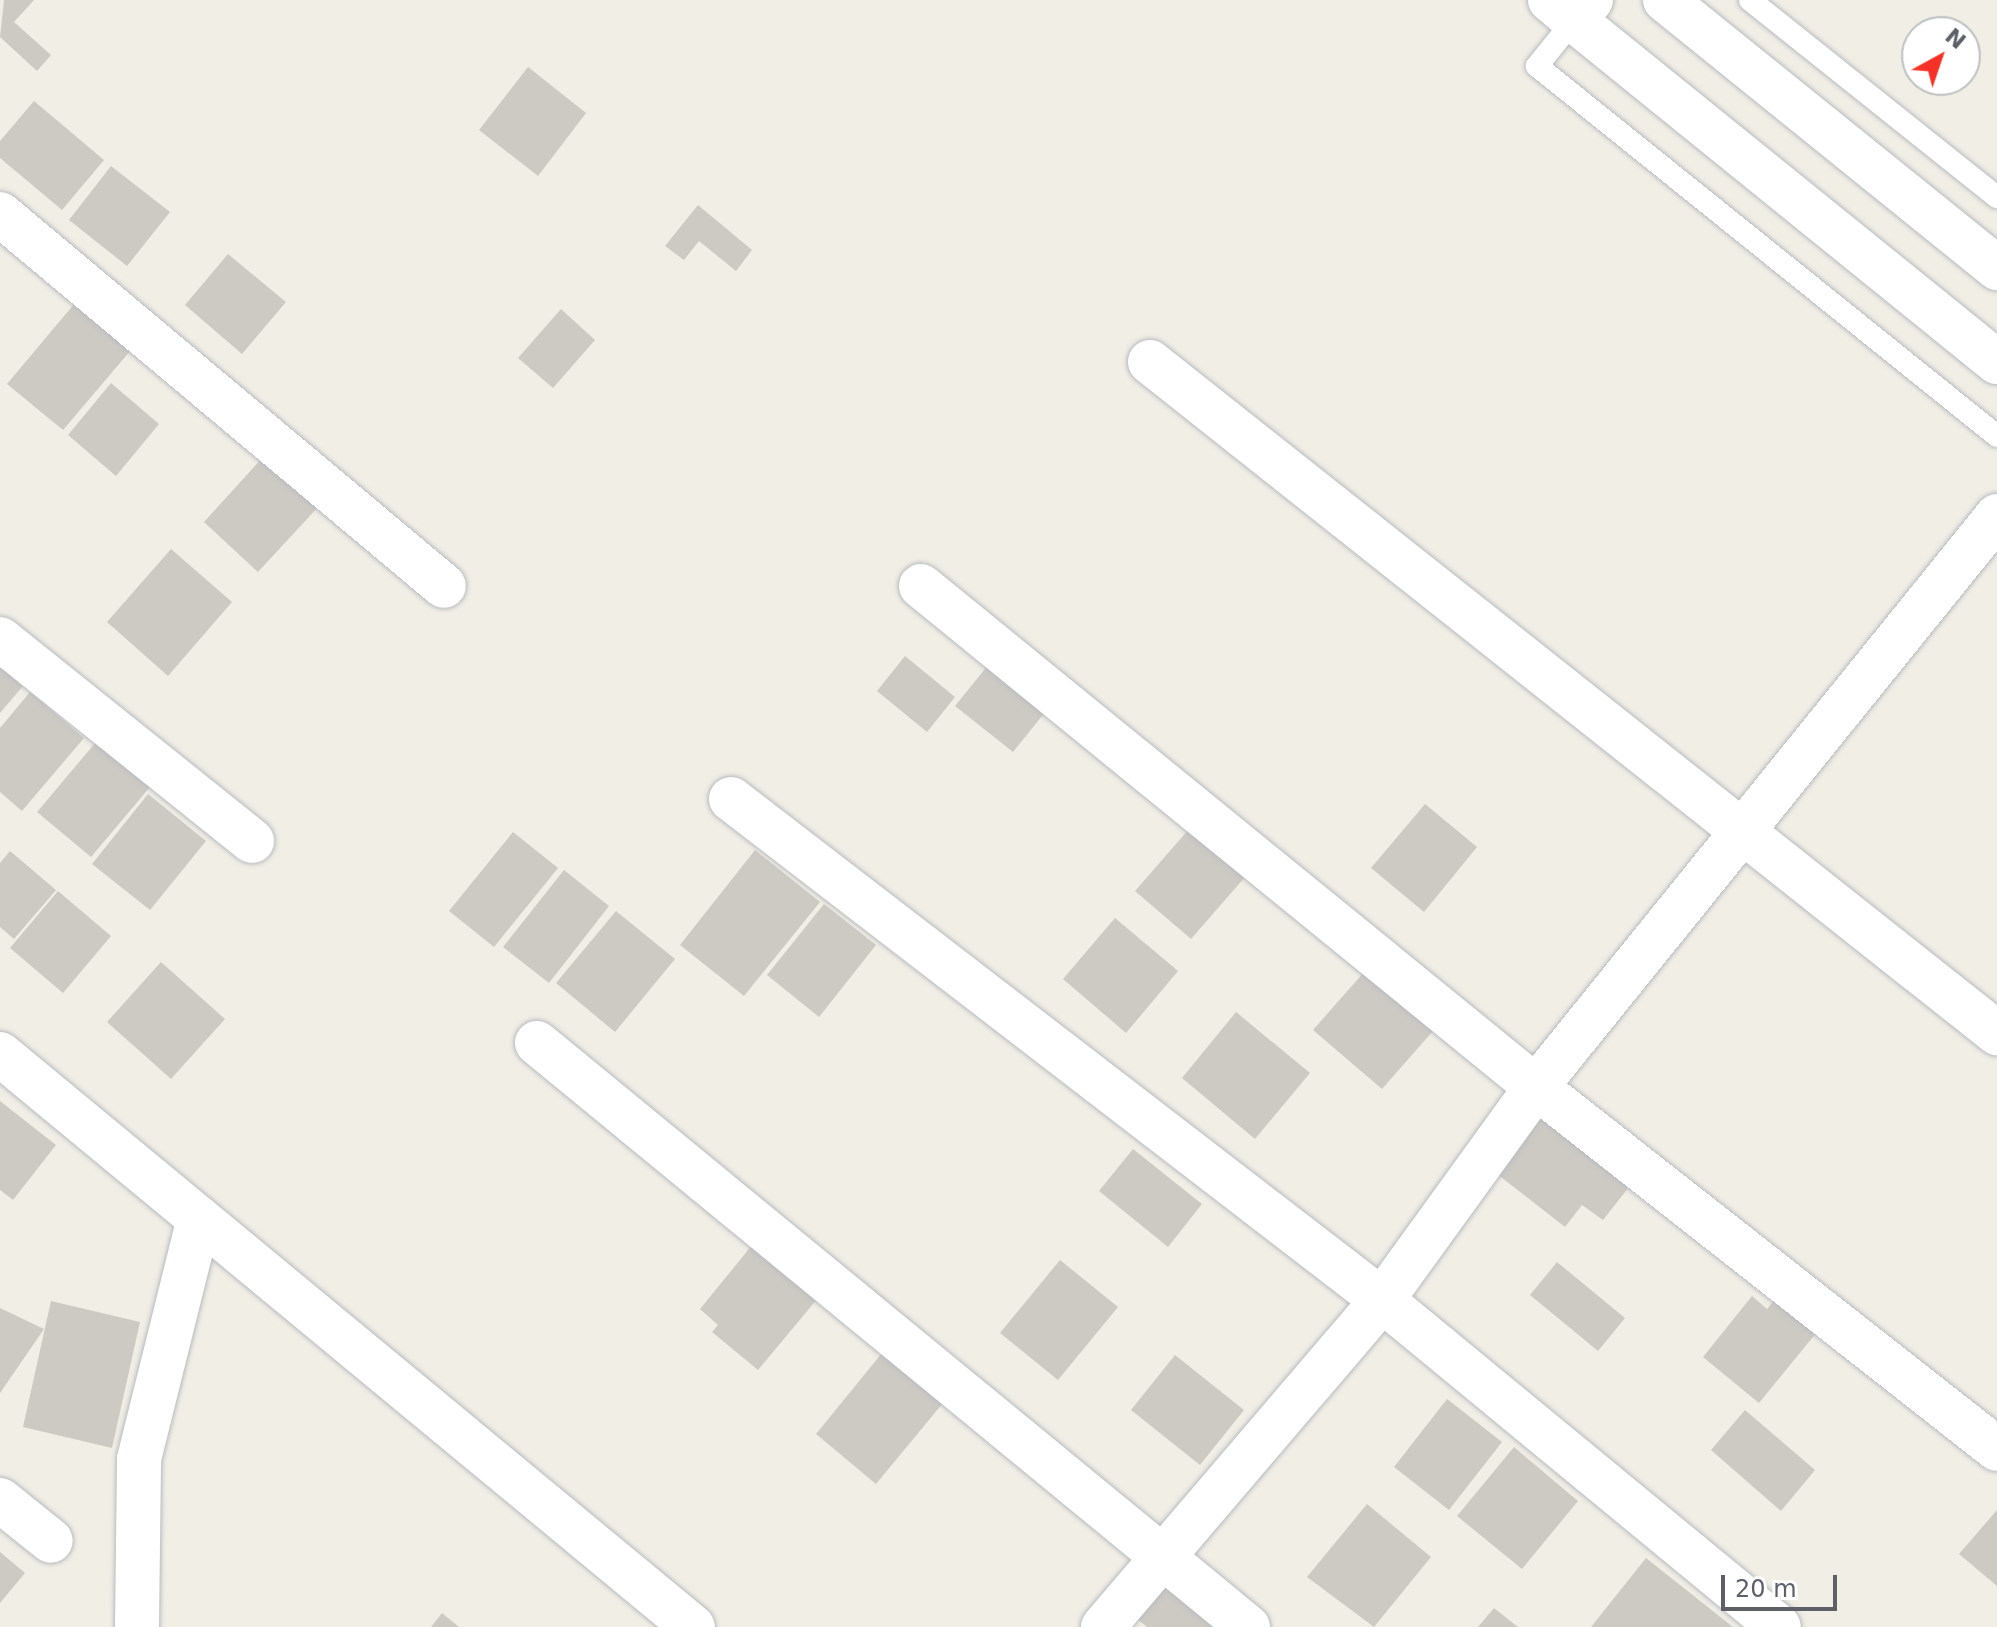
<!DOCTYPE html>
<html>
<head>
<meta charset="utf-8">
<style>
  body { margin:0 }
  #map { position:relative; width:1997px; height:1627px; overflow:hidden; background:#f0eee5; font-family:"DejaVu Sans",sans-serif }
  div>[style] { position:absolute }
  .building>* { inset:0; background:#cdcac4 }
  .roads { filter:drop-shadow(0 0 2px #b7bbc0) drop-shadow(0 0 2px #b7bbc0) }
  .lane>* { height:22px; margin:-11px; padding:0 11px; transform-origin:11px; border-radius:11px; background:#fff }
  .street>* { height:44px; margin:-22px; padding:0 22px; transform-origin:22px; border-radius:22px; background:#fff }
  .secondary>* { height:44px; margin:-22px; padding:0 22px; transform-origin:22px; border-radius:22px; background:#fff }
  span { translate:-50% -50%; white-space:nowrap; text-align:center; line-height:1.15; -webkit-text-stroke:6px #fff; paint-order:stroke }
  .north { position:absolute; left:1901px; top:16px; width:80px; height:80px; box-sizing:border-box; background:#fff; border:2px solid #bec0c2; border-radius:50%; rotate:40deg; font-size:22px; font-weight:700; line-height:32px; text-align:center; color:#5d6167 }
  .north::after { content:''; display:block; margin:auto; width:28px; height:36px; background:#f63125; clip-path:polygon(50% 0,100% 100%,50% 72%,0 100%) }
  .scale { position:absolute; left:1721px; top:1575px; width:116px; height:36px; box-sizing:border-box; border:4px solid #5d6167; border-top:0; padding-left:10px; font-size:24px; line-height:28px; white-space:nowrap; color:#5d6167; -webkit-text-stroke:6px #fff; paint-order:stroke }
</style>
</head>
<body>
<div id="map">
  <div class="building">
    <div style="clip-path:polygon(4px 0,34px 0,14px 22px,51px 55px,37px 71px,0 37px)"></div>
    <div style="clip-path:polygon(528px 67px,586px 113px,538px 176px,479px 130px)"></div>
    <div style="clip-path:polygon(34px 101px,104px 160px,62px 210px,0 158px,0 141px)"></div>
    <div style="clip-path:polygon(111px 166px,170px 212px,127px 266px,69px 220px)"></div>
    <div style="clip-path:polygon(698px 205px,752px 250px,736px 271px,699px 241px,684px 260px,665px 246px)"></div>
    <div style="clip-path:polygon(228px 254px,286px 302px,242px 354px,185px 305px)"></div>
    <div style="clip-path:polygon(75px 303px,131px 350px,63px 430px,7px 384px)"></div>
    <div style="clip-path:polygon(561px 309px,595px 340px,553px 388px,518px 358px)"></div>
    <div style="clip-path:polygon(111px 383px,159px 424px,116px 476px,68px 435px)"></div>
    <div style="clip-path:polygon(264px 456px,319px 506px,258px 572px,204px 522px)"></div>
    <div style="clip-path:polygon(171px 549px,232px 602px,168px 676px,107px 622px)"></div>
    <div style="clip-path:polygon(905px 656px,955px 697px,927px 732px,877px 691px)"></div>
    <div style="clip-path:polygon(993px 659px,1051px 705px,1013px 752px,955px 706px)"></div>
    <div style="clip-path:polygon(0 666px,23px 686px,0 713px)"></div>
    <div style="clip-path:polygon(30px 692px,84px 738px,22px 811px,0 792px,0 728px)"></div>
    <div style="clip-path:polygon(96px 742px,150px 787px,91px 857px,37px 812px)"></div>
    <div style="clip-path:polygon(148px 794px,206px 841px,150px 910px,92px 864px)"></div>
    <div style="clip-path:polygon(1425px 804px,1477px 847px,1424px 912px,1371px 868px)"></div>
    <div style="clip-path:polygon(1189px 829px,1245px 877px,1191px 939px,1135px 891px)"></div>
    <div style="clip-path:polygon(513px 832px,558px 868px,494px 947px,449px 911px)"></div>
    <div style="clip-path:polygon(755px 850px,820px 902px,744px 996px,680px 945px)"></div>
    <div style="clip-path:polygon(10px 851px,56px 890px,14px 939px,0 927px,0 863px)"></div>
    <div style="clip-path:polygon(564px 870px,609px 906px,549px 983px,503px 947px)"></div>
    <div style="clip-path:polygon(58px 891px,111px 936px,63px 993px,10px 948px)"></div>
    <div style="clip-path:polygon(824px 904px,876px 945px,819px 1017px,767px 975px)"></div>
    <div style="clip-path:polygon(616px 911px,675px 959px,615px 1032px,556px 983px)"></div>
    <div style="clip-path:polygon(1115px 918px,1178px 971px,1126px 1033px,1063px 979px)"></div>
    <div style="clip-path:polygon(161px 962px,225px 1019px,171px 1079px,107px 1022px)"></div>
    <div style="clip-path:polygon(1372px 963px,1440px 1023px,1382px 1089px,1313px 1030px)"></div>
    <div style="clip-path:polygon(1236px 1012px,1310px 1073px,1255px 1139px,1182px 1078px)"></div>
    <div style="clip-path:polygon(0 1101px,56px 1145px,13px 1200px,0 1190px)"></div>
    <div style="clip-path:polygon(1552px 1104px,1640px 1173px,1603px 1220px,1582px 1205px,1565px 1227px,1497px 1174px)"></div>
    <div style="clip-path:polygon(1133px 1149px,1202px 1204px,1168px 1247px,1099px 1191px)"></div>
    <div style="clip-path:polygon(753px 1244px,818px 1298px,758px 1370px,712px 1332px,718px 1325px,700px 1309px)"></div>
    <div style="clip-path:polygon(1060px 1260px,1118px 1307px,1058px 1380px,1000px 1333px)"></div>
    <div style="clip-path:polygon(1557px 1262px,1625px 1318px,1598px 1351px,1530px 1295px)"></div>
    <div style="clip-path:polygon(1785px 1287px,1826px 1321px,1759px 1403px,1703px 1357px,1752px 1296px,1767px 1309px)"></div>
    <div style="clip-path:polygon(51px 1301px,140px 1322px,112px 1448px,23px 1427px)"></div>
    <div style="clip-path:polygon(0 1308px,44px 1329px,0 1393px)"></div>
    <div style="clip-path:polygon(882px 1353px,943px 1403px,876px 1484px,816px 1434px)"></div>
    <div style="clip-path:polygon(1175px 1355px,1244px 1410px,1200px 1465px,1131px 1410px)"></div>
    <div style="clip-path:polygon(1447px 1399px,1502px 1442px,1449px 1510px,1394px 1467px)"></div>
    <div style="clip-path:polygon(1745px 1410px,1815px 1470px,1781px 1511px,1711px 1450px)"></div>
    <div style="clip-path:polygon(1514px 1447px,1578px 1501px,1522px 1569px,1457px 1516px)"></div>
    <div style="clip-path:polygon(1367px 1504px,1431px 1557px,1374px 1627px,1307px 1577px)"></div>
    <div style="clip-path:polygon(1997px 1510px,1997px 1586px,1959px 1554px)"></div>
    <div style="clip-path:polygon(0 1552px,25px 1573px,0 1603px)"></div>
    <div style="clip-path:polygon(1646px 1558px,1733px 1627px,1591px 1627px)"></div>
    <div style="clip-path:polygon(1167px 1578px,1227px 1627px,1147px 1627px,1135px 1617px)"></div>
    <div style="clip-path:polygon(1494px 1608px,1518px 1627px,1478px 1627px)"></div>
    <div style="clip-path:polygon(442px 1613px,459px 1627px,431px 1627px)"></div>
  </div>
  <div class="roads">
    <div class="lane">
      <div style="left:1750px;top:0;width:316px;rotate:38.6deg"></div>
      <div style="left:1574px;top:20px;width:59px;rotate:128.8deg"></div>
      <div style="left:1537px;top:66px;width:590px;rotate:38.81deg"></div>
    </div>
    <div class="street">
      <div style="left:1591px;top:0;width:26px;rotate:130deg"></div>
      <div style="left:1574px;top:20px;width:544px;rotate:38.96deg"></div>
      <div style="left:1665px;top:0;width:427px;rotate:38.9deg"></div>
      <div style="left:0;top:214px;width:579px;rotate:39.96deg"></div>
      <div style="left:1150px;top:362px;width:1081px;rotate:38.39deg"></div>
      <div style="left:921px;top:586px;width:793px;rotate:39.17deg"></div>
      <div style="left:1536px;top:1087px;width:586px;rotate:38.14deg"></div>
      <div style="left:0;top:639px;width:323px;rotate:38.7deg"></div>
      <div style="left:731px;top:799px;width:821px;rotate:37.58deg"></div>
      <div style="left:1382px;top:1300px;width:514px;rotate:39.48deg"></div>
      <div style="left:537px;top:1043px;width:920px;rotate:39.4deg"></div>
      <div style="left:0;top:1054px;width:899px;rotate:39.59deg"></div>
      <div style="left:0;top:1500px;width:65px;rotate:38.8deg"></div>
      <div style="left:137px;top:1627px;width:168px;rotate:-89.3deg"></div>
      <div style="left:139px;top:1459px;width:248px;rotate:-76deg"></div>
      <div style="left:1103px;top:1627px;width:430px;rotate:-49.5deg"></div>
      <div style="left:1382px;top:1300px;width:263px;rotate:-54.1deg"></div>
      <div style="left:1536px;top:1087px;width:734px;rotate:-51.08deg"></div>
    </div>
    <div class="secondary">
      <div style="left:1550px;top:0;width:31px;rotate:40deg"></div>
    </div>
  </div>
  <div class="north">N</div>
  <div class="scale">20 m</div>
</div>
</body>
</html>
